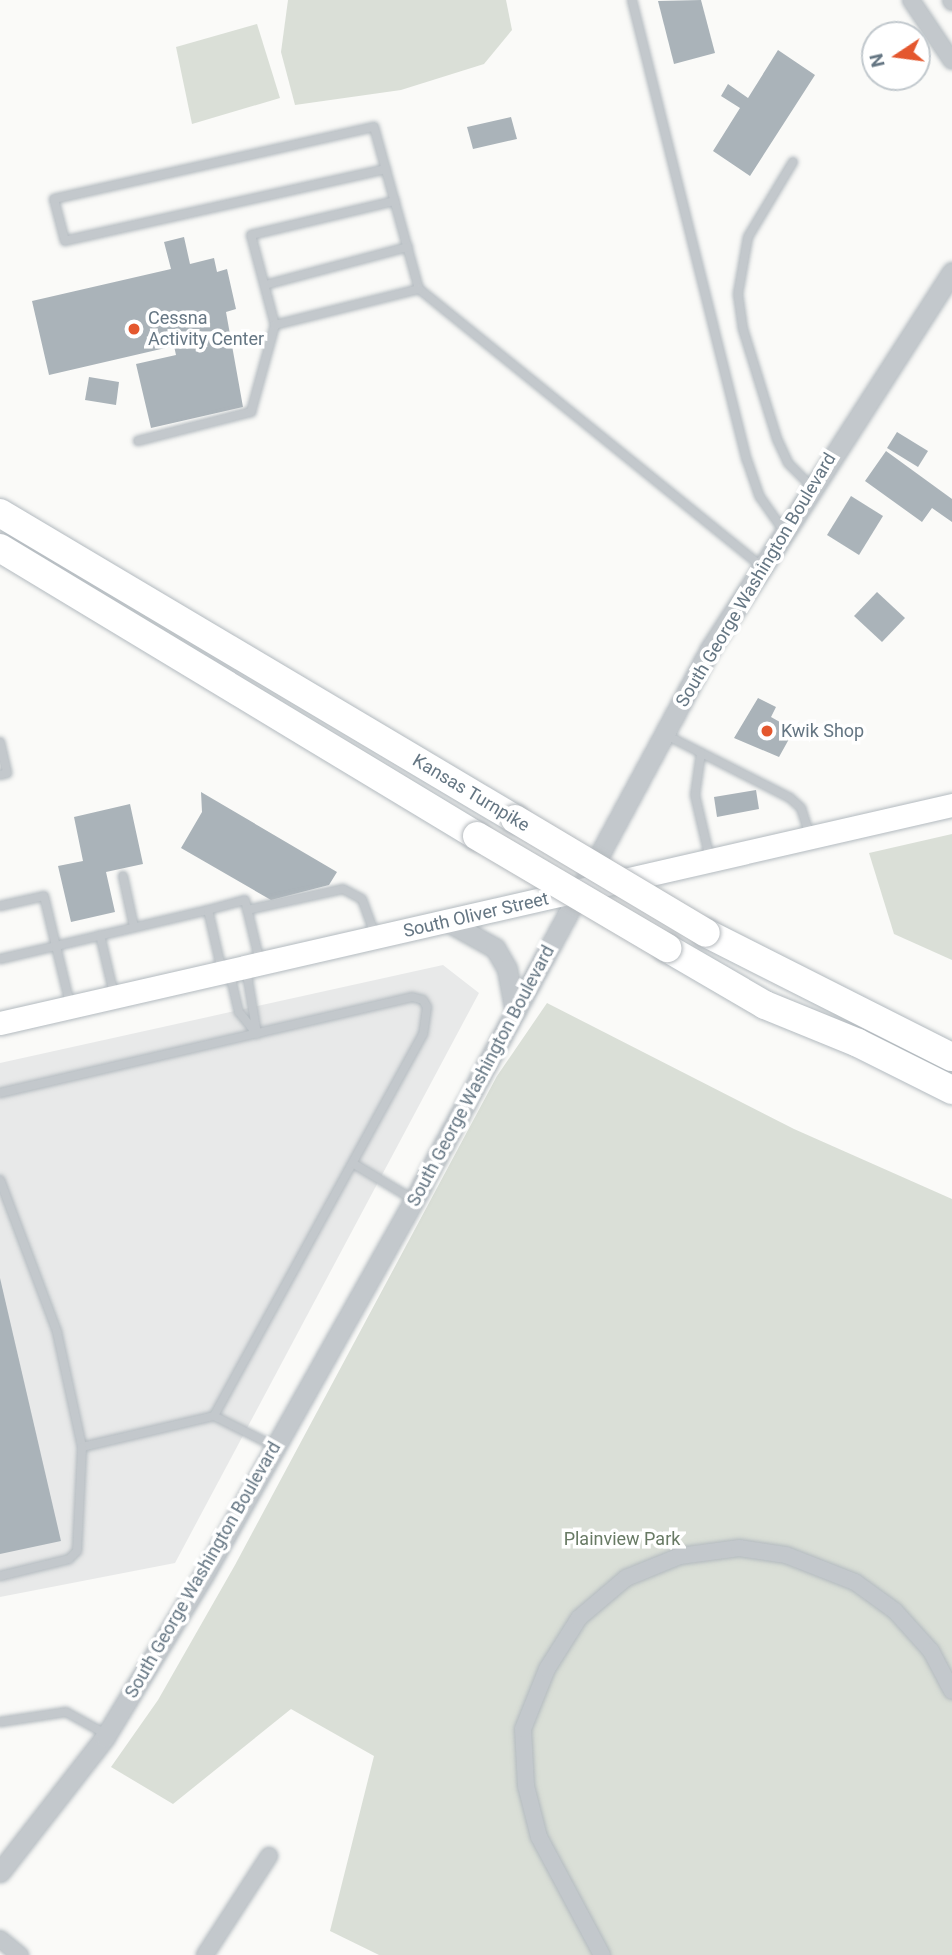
<!DOCTYPE html>
<html>
<head>
<meta charset="utf-8">
<style>
  body { margin:0 }
  #map { position:relative; width:952px; height:1955px; overflow:hidden; background:#fafaf8; font-family:Roboto,sans-serif }
  div>[style] { position:absolute }
  .built>* { inset:0; background:#e8e9e9 }
  .green>* { inset:0; background:#dadfd7 }
  .building>* { inset:0; background:#aab3b9 }
  .roads { filter:drop-shadow(0 0 2px #b3babf) drop-shadow(0 0 2px #b3babf) }
  .service>* { height:8px; margin:-4px; padding:0 4px; transform-origin:4px; border-radius:4px; background:#c3c8cc }
  .minor>* { height:16px; margin:-8px; padding:0 8px; transform-origin:8px; border-radius:8px; background:#c3c8cc }
  .tertiary>* { height:19px; margin:-9.5px; padding:0 9.5px; transform-origin:9.5px; border-radius:9.5px; background:#c3c8cc }
  .secondary>* { height:23px; margin:-11.5px; padding:0 11.5px; transform-origin:11.5px; border-radius:11.5px; background:#fff }
  .motorway>* { height:28px; margin:-14px; padding:0 14px; transform-origin:14px; border-radius:14px; background:#fff }
  .bridges { filter:drop-shadow(0 0 2px #b4b9bd) drop-shadow(0 0 2px #b4b9bd) }
  .motorway-bridge>* { height:28px; margin:-14px; padding:0 14px; transform-origin:14px; border-radius:14px; background:#fff }
  .dots>* { width:19px; height:19px; translate:-50% -50%; box-sizing:border-box; border:4px solid #fff; border-radius:50% }
  span { translate:-50% -50%; white-space:nowrap; text-align:center; line-height:1.15; -webkit-text-stroke:7px #fff; paint-order:stroke }
  .poi-label { font-size:18px; color:#657683 }
  .left { translate:0 -50%; text-align:left }
  .street-label { font-size:18px; color:#657683 }
  .park-label { font-size:18px; color:#687a64 }
  .north { position:absolute; left:861px; top:21px; width:70px; height:70px; box-sizing:border-box; background:#fff; border:2px solid #c1c8cd; border-radius:50%; rotate:257deg; font-size:19px; font-weight:700; line-height:28px; text-align:center; color:#657683 }
  .north::after { content:''; display:block; margin:auto; width:24px; height:32px; background:#e4572e; clip-path:polygon(50% 0,100% 100%,50% 72%,0 100%) }
</style>
</head>
<body>
<div id="map">
  <div class="built">
    <div style="clip-path:polygon(443px 965px,479px 993px,175px 1563px,0 1597px,0 1063px)"></div>
  </div>
  <div class="green">
    <div style="clip-path:polygon(288px 0,506px 0,512px 30px,484px 64px,401px 90px,295px 105px,281px 52px)"></div>
    <div style="clip-path:polygon(257px 24px,280px 98px,192px 124px,176px 47px)"></div>
    <div style="clip-path:polygon(952px 834px,952px 960px,894px 934px,869px 853px)"></div>
    <div style="clip-path:polygon(547px 1003px,794px 1129px,952px 1199px,952px 1955px,379px 1955px,330px 1931px,374px 1756px,291px 1709px,173px 1804px,111px 1767px,158px 1700px,235px 1565px,497px 1076px)"></div>
  </div>
  <div class="building">
    <div style="clip-path:polygon(701px 0,715px 53px,674px 64px,658px 1px)"></div>
    <div style="clip-path:polygon(778px 50px,815px 75px,750px 176px,713px 151px,740px 108px,721px 96px,728px 84px,748px 98px)"></div>
    <div style="clip-path:polygon(511px 117px,517px 139px,473px 149px,467px 127px)"></div>
    <div style="clip-path:polygon(184px 237px,190px 264px,214px 258px,217px 272px,227px 269px,236px 309px,226px 312px,243px 407px,151px 428px,136px 364px,176px 355px,174px 346px,49px 375px,32px 301px,171px 269px,164px 242px)"></div>
    <div style="clip-path:polygon(89px 377px,119px 382px,116px 405px,85px 400px)"></div>
    <div style="clip-path:polygon(897px 432px,928px 451px,918px 467px,887px 448px)"></div>
    <div style="clip-path:polygon(886px 451px,952px 499px,952px 522px,932px 508px,922px 522px,865px 481px)"></div>
    <div style="clip-path:polygon(851px 496px,883px 516px,859px 555px,827px 535px)"></div>
    <div style="clip-path:polygon(877px 592px,905px 618px,882px 642px,854px 616px)"></div>
    <div style="clip-path:polygon(758px 698px,776px 707px,771px 717px,794px 730px,779px 757px,734px 738px)"></div>
    <div style="clip-path:polygon(756px 790px,759px 809px,717px 817px,714px 797px)"></div>
    <div style="clip-path:polygon(201px 792px,337px 872px,329px 885px,271px 900px,181px 848px,202px 812px)"></div>
    <div style="clip-path:polygon(130px 804px,143px 864px,106px 872px,115px 912px,71px 922px,58px 866px,83px 861px,74px 817px)"></div>
    <div style="clip-path:polygon(0 1278px,61px 1541px,0 1554px)"></div>
  </div>
  <div class="roads">
    <div class="service">
      <div style="left:632px;top:0;width:474px;rotate:76deg"></div>
      <div style="left:747px;top:460px;width:39px;rotate:71deg"></div>
      <div style="left:760px;top:497px;width:42px;rotate:54.8deg"></div>
      <div style="left:793px;top:162px;width:87px;rotate:121deg"></div>
      <div style="left:748px;top:237px;width:58px;rotate:100deg"></div>
      <div style="left:738px;top:294px;width:35px;rotate:82deg"></div>
      <div style="left:743px;top:329px;width:115px;rotate:72.8deg"></div>
      <div style="left:777px;top:439px;width:26px;rotate:65deg"></div>
      <div style="left:788px;top:463px;width:34px;rotate:45deg"></div>
      <div style="left:386px;top:169px;width:329px;rotate:167.4deg"></div>
      <div style="left:65px;top:241px;width:43px;rotate:-104.7deg"></div>
      <div style="left:54px;top:199px;width:328px;rotate:-12.7deg"></div>
      <div style="left:374px;top:127px;width:168px;rotate:74.5deg"></div>
      <div style="left:419px;top:289px;width:440px;rotate:39deg"></div>
      <div style="left:265px;top:285px;width:148px;rotate:-14.9deg"></div>
      <div style="left:275px;top:325px;width:93px;rotate:-104.9deg"></div>
      <div style="left:251px;top:235px;width:148px;rotate:-13.3deg"></div>
      <div style="left:138px;top:441px;width:117px;rotate:-14.4deg"></div>
      <div style="left:251px;top:412px;width:90px;rotate:-74.6deg"></div>
      <div style="left:275px;top:325px;width:148px;rotate:-14deg"></div>
      <div style="left:666px;top:735px;width:139px;rotate:26.9deg"></div>
      <div style="left:790px;top:798px;width:15px;rotate:42deg"></div>
      <div style="left:801px;top:808px;width:28px;rotate:72deg"></div>
      <div style="left:0;top:742px;width:32px;rotate:77deg"></div>
      <div style="left:7px;top:773px;width:7px;rotate:164deg"></div>
      <div style="left:701px;top:753px;width:42px;rotate:98.1deg"></div>
      <div style="left:695px;top:795px;width:66px;rotate:76.8deg"></div>
      <div style="left:123px;top:876px;width:52px;rotate:77.8deg"></div>
      <div style="left:0;top:906px;width:45px;rotate:-12.8deg"></div>
      <div style="left:44px;top:896px;width:51px;rotate:76.5deg"></div>
      <div style="left:56px;top:946px;width:156px;rotate:-13.3deg"></div>
      <div style="left:208px;top:910px;width:63px;rotate:77.1deg"></div>
      <div style="left:208px;top:910px;width:38px;rotate:-15deg"></div>
      <div style="left:245px;top:900px;width:64px;rotate:76.4deg"></div>
      <div style="left:247px;top:910px;width:98px;rotate:-12.3deg"></div>
      <div style="left:343px;top:889px;width:21px;rotate:28deg"></div>
      <div style="left:362px;top:899px;width:38px;rotate:70deg"></div>
      <div style="left:100px;top:935px;width:61px;rotate:76.7deg"></div>
      <div style="left:0;top:959px;width:57px;rotate:-13.1deg"></div>
      <div style="left:56px;top:946px;width:60px;rotate:76.4deg"></div>
      <div style="left:230px;top:974px;width:39px;rotate:77deg"></div>
      <div style="left:239px;top:1012px;width:28px;rotate:51deg"></div>
      <div style="left:257px;top:1034px;width:67px;rotate:-99.5deg"></div>
      <div style="left:0;top:1093px;width:423px;rotate:-13.1deg"></div>
      <div style="left:412px;top:997px;width:11px;rotate:15deg"></div>
      <div style="left:423px;top:1000px;width:8px;rotate:60deg"></div>
      <div style="left:427px;top:1007px;width:27px;rotate:98deg"></div>
      <div style="left:423px;top:1034px;width:435px;rotate:118.7deg"></div>
      <div style="left:354px;top:1164px;width:70px;rotate:31deg"></div>
      <div style="left:0;top:1180px;width:162px;rotate:69.4deg"></div>
      <div style="left:57px;top:1332px;width:118px;rotate:77.7deg"></div>
      <div style="left:82px;top:1447px;width:136px;rotate:-13.2deg"></div>
      <div style="left:214px;top:1416px;width:69px;rotate:26.6deg"></div>
      <div style="left:0;top:1576px;width:71px;rotate:-13.8deg"></div>
      <div style="left:69px;top:1559px;width:11px;rotate:-45deg"></div>
      <div style="left:77px;top:1551px;width:104px;rotate:-87.2deg"></div>
      <div style="left:0;top:1722px;width:67px;rotate:-8.6deg"></div>
      <div style="left:66px;top:1712px;width:46px;rotate:28.8deg"></div>
    </div>
    <div class="minor">
      <div style="left:911px;top:0;width:73px;rotate:56.1deg"></div>
      <div style="left:951px;top:0;width:2px;rotate:63deg"></div>
      <div style="left:0;top:1939px;width:26px;rotate:39deg"></div>
      <div style="left:205px;top:1955px;width:118px;rotate:-57.1deg"></div>
      <div style="left:602px;top:1955px;width:134px;rotate:-118.1deg"></div>
      <div style="left:539px;top:1837px;width:53px;rotate:-104.3deg"></div>
      <div style="left:526px;top:1786px;width:57px;rotate:-93deg"></div>
      <div style="left:523px;top:1729px;width:65px;rotate:-68.2deg"></div>
      <div style="left:547px;top:1669px;width:60px;rotate:-57.9deg"></div>
      <div style="left:579px;top:1618px;width:62px;rotate:-40.4deg"></div>
      <div style="left:626px;top:1578px;width:58px;rotate:-22.2deg"></div>
      <div style="left:680px;top:1556px;width:60px;rotate:-7.7deg"></div>
      <div style="left:739px;top:1548px;width:48px;rotate:8.5deg"></div>
      <div style="left:786px;top:1555px;width:74px;rotate:21.4deg"></div>
      <div style="left:855px;top:1582px;width:49px;rotate:35.9deg"></div>
      <div style="left:895px;top:1611px;width:54px;rotate:48deg"></div>
      <div style="left:931px;top:1651px;width:45px;rotate:62.3deg"></div>
    </div>
    <div class="tertiary">
      <div style="left:448px;top:922px;width:54px;rotate:29deg"></div>
      <div style="left:495px;top:948px;width:24px;rotate:60deg"></div>
      <div style="left:507px;top:969px;width:44px;rotate:79.5deg"></div>
      <div style="left:0;top:1872px;width:171px;rotate:-52.1deg"></div>
      <div style="left:105px;top:1737px;width:188px;rotate:-58.7deg"></div>
      <div style="left:203px;top:1576px;width:448px;rotate:-60.7deg"></div>
      <div style="left:422px;top:1185px;width:608px;rotate:-61.75deg"></div>
      <div style="left:710px;top:649px;width:448px;rotate:-57.3deg"></div>
    </div>
    <div class="secondary">
      <div style="left:0;top:1023px;width:977px;rotate:-12.9deg"></div>
    </div>
    <div class="motorway">
      <div style="left:0;top:513px;width:599px;rotate:30.72deg"></div>
      <div style="left:0;top:548px;width:557px;rotate:31.12deg"></div>
      <div style="left:706px;top:933px;width:275px;rotate:26.8deg"></div>
      <div style="left:667px;top:948px;width:113px;rotate:30.2deg"></div>
      <div style="left:765px;top:1005px;width:100px;rotate:22.2deg"></div>
      <div style="left:858px;top:1043px;width:105px;rotate:26.6deg"></div>
    </div>
  </div>
  <div class="bridges">
    <div class="motorway-bridge">
      <div style="left:515px;top:819px;width:222px;rotate:30.8deg"></div>
      <div style="left:477px;top:836px;width:221px;rotate:30.5deg"></div>
    </div>
  </div>
  <div class="dots">
    <div style="left:134px;top:329px;background:#e4572e"></div>
    <div style="left:767px;top:731px;background:#e4572e"></div>
  </div>
  <div class="poi-label">
    <span class="left" style="left:148px;top:329px">Cessna<br>Activity Center</span>
    <span class="left" style="left:781px;top:731px">Kwik Shop</span>
  </div>
  <div class="street-label">
    <span style="left:756px;top:580px;rotate:-59deg">South George Washington Boulevard</span>
    <span style="left:471px;top:793px;rotate:31deg">Kansas Turnpike</span>
    <span style="left:476px;top:915px;rotate:-13deg">South Oliver Street</span>
    <span style="left:481px;top:1076px;rotate:-62deg">South George Washington Boulevard</span>
    <span style="left:203px;top:1570px;rotate:-60deg">South George Washington Boulevard</span>
  </div>
  <div class="park-label">
    <span style="left:622px;top:1539px">Plainview Park</span>
  </div>
  <div class="north">N</div>
</div>
</body>
</html>
